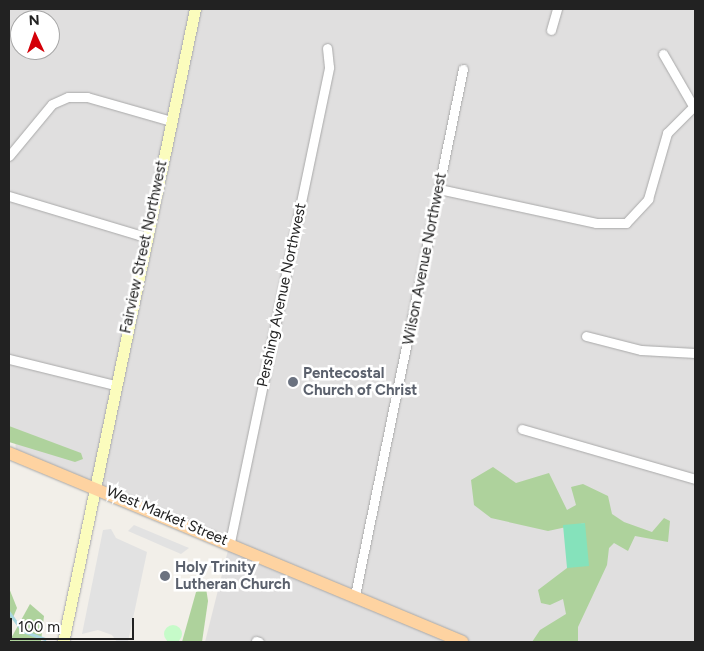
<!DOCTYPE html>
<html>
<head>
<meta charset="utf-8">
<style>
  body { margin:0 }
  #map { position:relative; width:704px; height:651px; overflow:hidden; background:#f2efe9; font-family:Figtree,sans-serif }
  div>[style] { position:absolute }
  .residential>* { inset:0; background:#e0dfdf }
  .forest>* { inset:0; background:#aed29c }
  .park>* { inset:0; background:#c6fbc9 }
  .round { border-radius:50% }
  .pitch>* { inset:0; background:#85e2bb }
  .parking>* { inset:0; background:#e2e2e2 }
  .stream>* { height:2.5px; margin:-1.25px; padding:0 1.25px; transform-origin:1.25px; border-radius:1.25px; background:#a8d6e0 }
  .roads { filter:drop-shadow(0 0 1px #a9a9a9) drop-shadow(0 0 1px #a9a9a9) }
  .street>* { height:9px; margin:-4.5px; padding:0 4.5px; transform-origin:4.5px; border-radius:4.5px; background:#fff }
  .secondary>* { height:11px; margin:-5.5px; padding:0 5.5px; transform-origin:5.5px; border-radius:5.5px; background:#fbfcbd }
  .primary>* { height:12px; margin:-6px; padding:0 6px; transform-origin:6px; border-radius:6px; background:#fed3a1 }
  .dots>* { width:14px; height:14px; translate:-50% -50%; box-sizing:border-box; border:2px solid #fff; border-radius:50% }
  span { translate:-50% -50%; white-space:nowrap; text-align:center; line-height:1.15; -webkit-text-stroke:5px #fff; paint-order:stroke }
  .street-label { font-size:15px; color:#222 }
  .worship-label { font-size:15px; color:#5b616d; font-weight:700 }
  .left { translate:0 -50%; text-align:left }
  .frame { position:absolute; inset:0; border:10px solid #222; pointer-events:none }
  .north { position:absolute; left:10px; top:10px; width:50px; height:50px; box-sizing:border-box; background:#fff; border:1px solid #a7a7a7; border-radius:50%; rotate:357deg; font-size:14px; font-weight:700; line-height:20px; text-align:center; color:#222 }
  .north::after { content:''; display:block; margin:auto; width:18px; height:22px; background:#d40008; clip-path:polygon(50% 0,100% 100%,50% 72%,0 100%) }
  .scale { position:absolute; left:10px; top:618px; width:124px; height:22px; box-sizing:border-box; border:2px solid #222; border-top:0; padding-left:6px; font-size:15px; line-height:18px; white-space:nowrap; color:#222; -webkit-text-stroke:4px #fff; paint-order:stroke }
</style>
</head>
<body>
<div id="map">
  <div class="residential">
    <div style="clip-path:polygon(evenodd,9px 9px,695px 9px,695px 642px,205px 642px,229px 546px,16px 455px,15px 435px,9px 434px,9px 9px,20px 20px,50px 20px,50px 50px,20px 50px,20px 20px)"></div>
  </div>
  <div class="forest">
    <div style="clip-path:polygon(9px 426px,81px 453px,83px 459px,75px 462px,9px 442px)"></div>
    <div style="clip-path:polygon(493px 467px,516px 483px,549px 473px,567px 510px,576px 505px,571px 487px,583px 484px,608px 496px,612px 514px,624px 522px,652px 532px,664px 518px,670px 521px,668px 542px,635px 536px,628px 551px,614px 543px,609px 548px,607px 565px,578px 627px,578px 642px,532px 642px,540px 630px,566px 614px,563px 599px,550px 605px,541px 603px,538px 590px,567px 568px,585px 523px,548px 531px,491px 518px,474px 505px,471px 480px)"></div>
    <div style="clip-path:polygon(198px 585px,206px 588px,208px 601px,202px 642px,182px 642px)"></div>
    <div style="clip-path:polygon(9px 588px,17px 608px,9px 627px)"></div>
    <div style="clip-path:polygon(30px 604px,44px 616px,41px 641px,9px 642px)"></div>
  </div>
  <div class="park">
    <div class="round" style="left:164px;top:625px;width:18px;height:18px"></div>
  </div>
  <div class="pitch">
    <div style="clip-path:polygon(585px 523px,589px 566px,567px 568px,563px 525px)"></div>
  </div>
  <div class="parking">
    <div class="round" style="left:309px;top:375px;width:22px;height:22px"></div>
    <div style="clip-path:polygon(134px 525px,189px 548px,181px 554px,128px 531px)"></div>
    <div style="clip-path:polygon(111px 529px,116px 538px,147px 552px,128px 642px,117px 642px,112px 635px,98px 630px,82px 634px,103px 530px)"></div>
  </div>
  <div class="stream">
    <div style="left:9px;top:612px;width:24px;rotate:54deg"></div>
    <div style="left:23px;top:631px;width:23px;rotate:20deg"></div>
  </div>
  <div class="roads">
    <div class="street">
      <div style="left:551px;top:30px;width:22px;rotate:-74deg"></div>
      <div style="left:663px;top:54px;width:60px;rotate:60deg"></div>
      <div style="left:9px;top:156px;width:67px;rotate:-50.4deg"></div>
      <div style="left:52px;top:104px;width:17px;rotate:-24deg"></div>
      <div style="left:68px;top:97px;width:19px"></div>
      <div style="left:87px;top:97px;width:87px;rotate:15.9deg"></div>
      <div style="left:439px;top:189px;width:161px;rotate:12.2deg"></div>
      <div style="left:596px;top:223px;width:30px"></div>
      <div style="left:626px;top:223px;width:33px;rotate:-47deg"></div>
      <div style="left:648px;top:199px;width:69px;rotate:-73.9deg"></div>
      <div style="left:667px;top:133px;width:40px;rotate:-45deg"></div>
      <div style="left:9px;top:196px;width:143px;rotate:16.7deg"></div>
      <div style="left:586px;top:336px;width:57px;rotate:14.3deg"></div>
      <div style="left:641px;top:350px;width:54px;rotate:3.2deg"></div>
      <div style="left:9px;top:359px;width:109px;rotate:13.8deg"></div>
      <div style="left:522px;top:429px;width:180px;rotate:16.1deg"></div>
      <div style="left:230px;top:542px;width:485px;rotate:-78.2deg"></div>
      <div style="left:329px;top:67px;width:19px;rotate:-96deg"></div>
      <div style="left:355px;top:595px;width:537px;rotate:-78.4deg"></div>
      <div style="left:256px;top:641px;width:3px;rotate:18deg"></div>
    </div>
    <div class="secondary">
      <div style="left:63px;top:642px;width:647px;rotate:-78.22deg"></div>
    </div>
    <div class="primary">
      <div style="left:9px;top:453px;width:491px;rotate:22.6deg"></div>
    </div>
  </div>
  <div class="dots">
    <div style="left:293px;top:382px;background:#6b7280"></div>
    <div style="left:165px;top:576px;background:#6b7280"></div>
  </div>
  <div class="street-label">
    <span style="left:144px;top:247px;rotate:-78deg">Fairview Street Northwest</span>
    <span style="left:425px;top:259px;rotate:-79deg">Wilson Avenue Northwest</span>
    <span style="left:282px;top:295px;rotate:-78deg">Pershing Avenue Northwest</span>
    <span style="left:167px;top:516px;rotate:23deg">West Market Street</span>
  </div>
  <div class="worship-label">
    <span class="left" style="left:303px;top:382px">Pentecostal<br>Church of Christ</span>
    <span class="left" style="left:175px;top:576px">Holy Trinity<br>Lutheran Church</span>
  </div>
  <div class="frame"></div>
  <div class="north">N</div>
  <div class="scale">100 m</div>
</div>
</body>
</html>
